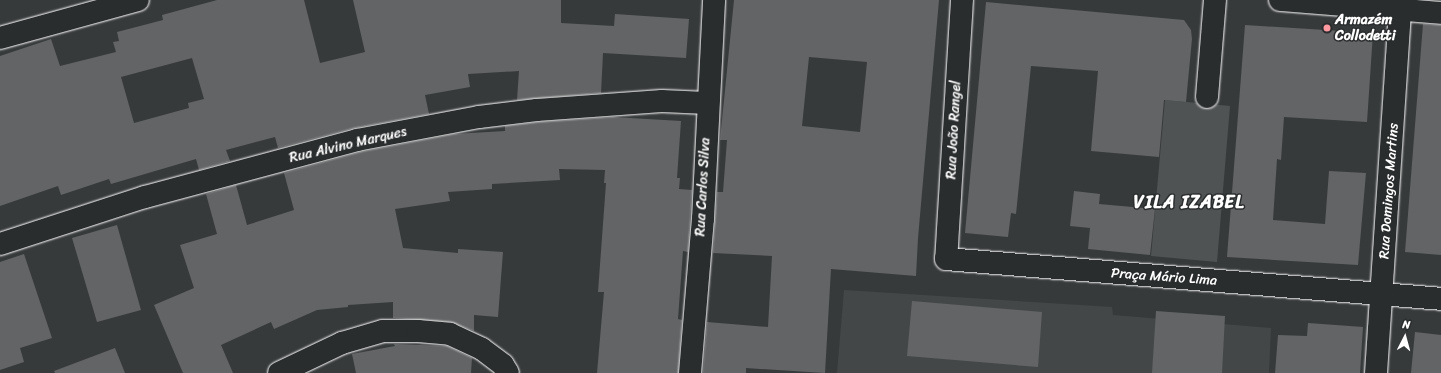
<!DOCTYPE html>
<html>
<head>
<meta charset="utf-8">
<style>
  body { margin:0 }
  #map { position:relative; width:1441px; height:373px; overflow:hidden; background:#373a3b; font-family:Sriracha,sans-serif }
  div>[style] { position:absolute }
  .built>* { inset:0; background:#444748 }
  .green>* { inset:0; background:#505354 }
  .building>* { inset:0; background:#636465 }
  .roads { filter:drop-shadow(0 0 1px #fff) drop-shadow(0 0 1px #fff) }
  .minor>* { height:22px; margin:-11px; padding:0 11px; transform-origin:11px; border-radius:11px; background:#2a2d2e }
  .major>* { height:22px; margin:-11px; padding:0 11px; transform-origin:11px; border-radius:11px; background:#2a2d2e }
  .dots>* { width:11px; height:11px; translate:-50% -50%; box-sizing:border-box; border:2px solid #2a2d2e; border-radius:50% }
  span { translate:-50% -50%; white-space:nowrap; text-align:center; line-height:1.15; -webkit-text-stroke:3px #2a2d2e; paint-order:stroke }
  .poi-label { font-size:14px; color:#fff; font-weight:700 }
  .left { translate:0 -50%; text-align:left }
  .street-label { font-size:14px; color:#fff }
  .district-label { font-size:18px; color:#fff; font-weight:700; letter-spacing:1px }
  .north { position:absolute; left:1385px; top:317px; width:40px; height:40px; -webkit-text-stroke:3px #2a2d2e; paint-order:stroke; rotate:6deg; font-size:11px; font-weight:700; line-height:16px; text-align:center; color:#fff }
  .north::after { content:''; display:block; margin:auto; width:14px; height:18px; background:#fff; clip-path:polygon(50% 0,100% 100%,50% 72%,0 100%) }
</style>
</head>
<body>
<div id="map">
  <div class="built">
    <div style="clip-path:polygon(844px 290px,1112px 307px,1113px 315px,1271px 328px,1269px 373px,837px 373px)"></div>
  </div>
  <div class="green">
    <div style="clip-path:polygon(1165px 100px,1230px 106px,1217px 262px,1151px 256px)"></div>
  </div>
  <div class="building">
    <div style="clip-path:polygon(evenodd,217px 0,304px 0,320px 63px,365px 52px,353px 0,561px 0,561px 23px,614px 26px,615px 14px,689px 19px,686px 58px,603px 53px,601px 93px,517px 100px,519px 71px,468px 74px,470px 87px,425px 95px,429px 114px,354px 128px,278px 148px,275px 137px,226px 150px,230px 161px,199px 170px,196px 159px,111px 184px,109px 179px,61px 195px,58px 186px,0 206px,0 56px,51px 39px,60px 66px,116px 52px,113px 42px,119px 41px,117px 32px,163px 20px,162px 15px,217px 0,192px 58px,204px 99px,188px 103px,189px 108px,134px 123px,121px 77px,192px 58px)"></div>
    <div style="clip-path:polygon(evenodd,734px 0,939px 0,918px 238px,916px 276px,831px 269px,825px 373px,746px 368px,746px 373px,703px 373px,707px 322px,768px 327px,772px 256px,713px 253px,717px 192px,723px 192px,727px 140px,720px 140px,734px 0,809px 57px,867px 62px,860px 132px,802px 126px,809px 57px)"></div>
    <div style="clip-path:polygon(986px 2px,1184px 20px,1191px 30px,1192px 39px,1186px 102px,1164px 100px,1159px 157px,1091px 151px,1098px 71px,1031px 66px,1016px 214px,1011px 213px,1008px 237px,965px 233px)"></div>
    <div style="clip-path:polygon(1423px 24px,1441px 25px,1441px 255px,1405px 252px)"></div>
    <div style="clip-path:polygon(1245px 25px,1373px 33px,1367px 122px,1284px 117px,1281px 160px,1277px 159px,1273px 220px,1325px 224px,1329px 171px,1366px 173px,1358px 265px,1227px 257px)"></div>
    <div style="clip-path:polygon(613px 117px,681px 121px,677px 178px,680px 178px,679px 189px,692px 190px,688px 252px,683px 251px,678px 319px,682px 320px,678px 373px,597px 373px,604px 292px,598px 292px,606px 183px,604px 183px,605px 170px,559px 169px,560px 180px,492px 184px,492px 189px,448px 192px,450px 201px,395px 209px,403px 248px,458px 253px,458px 249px,503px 252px,498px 317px,474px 315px,474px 331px,451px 322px,393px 318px,393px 302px,348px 305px,348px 307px,317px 310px,274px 329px,271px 322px,221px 345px,233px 373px,183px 373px,154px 305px,194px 288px,180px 245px,217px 234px,206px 194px,236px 185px,247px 225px,294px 210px,284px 173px,360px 152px,454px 134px,505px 131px,505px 126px,538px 122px)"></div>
    <div style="clip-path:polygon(1074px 191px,1100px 194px,1099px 204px,1155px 209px,1150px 255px,1088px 249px,1090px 228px,1070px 226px)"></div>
    <div style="clip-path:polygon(117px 225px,141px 310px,97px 322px,72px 238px)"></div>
    <div style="clip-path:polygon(24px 254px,52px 338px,20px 348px,24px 362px,0 370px,0 262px)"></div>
    <div style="clip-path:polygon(912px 301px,1042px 312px,1038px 367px,907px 356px)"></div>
    <div style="clip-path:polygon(1156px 311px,1225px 316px,1222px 373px,1152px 373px)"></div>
    <div style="clip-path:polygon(1308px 323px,1363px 327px,1360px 373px,1275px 373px,1278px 335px,1307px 336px)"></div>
    <div style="clip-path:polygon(1415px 332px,1441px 335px,1441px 373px,1411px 373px)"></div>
    <div style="clip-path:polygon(394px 344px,447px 346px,472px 358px,471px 373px,356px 373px,352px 354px,395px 346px)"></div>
    <div style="clip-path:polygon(115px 348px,125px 373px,55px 373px,54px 371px)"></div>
  </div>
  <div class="roads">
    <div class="minor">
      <div style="left:962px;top:0;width:259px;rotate:93.5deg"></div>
      <div style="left:946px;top:259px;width:497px;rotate:4.6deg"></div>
      <div style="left:0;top:38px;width:143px;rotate:-15.4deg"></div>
      <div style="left:1207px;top:97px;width:97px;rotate:-85.3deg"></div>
      <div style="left:0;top:244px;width:152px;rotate:-18deg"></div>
      <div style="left:145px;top:197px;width:220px;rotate:-15deg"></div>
      <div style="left:357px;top:140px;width:124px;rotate:-10.7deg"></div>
      <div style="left:479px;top:117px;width:58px;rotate:-6.9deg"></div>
      <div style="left:537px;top:110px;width:125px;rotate:-4.1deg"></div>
      <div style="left:662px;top:101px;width:45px;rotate:2.5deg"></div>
      <div style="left:279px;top:373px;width:70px;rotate:-25.5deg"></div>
      <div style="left:342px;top:343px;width:43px;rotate:-16.3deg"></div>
      <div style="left:383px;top:331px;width:35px"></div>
      <div style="left:418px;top:331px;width:32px;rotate:5deg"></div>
      <div style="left:450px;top:334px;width:35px;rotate:25deg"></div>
      <div style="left:482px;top:349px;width:26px;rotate:37deg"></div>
      <div style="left:503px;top:365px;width:9px;rotate:58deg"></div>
      <div style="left:690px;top:373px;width:155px;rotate:-85.2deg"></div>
      <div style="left:703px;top:219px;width:219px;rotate:-87.1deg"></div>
      <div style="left:1376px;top:373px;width:365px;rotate:-86.2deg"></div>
    </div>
    <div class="major">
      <div style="left:1280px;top:0;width:162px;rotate:4.6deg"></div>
    </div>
  </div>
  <div class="dots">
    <div style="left:1327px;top:28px;background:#ff9aa2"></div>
  </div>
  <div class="poi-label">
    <span class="left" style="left:1335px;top:28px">Armazém<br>Collodetti</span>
  </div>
  <div class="street-label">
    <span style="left:954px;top:130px;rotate:-87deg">Rua João Rangel</span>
    <span style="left:348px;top:145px;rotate:-13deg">Rua Alvino Marques</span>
    <span style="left:703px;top:187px;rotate:-87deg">Rua Carlos Silva</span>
    <span style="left:1389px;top:191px;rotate:-86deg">Rua Domingos Martins</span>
    <span style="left:1164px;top:277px;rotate:4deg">Praça Mário Lima</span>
  </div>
  <div class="district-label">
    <span style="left:1189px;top:202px">VILA IZABEL</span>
  </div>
  <div class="north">N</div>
</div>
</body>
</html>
